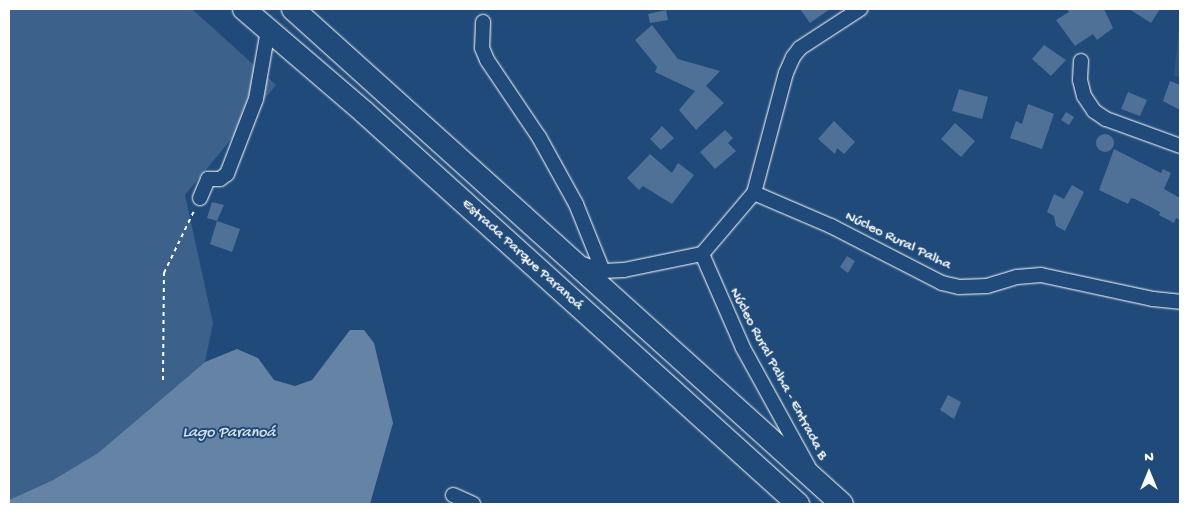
<!DOCTYPE html>
<html>
<head>
<meta charset="utf-8">
<style>
  body { margin:0 }
  #map { position:relative; width:1189px; height:513px; overflow:hidden; background:#1f4a7a; font-family:"Gochi Hand",sans-serif }
  div>[style] { position:absolute }
  .built>* { inset:0; background:#2e5683 }
  .green>* { inset:0; background:#3c618b }
  .water>* { inset:0; background:#6583a4 }
  .building>* { inset:0; background:#507197 }
  .round { border-radius:50% }
  .path>* { height:2px; margin-top:-1px; transform-origin:0; background:repeating-linear-gradient(90deg,#fff 0 4px,transparent 0 8px) }
  .roads { filter:drop-shadow(0 0 1px #fff) drop-shadow(0 0 1px #fff) }
  .street>* { height:14px; margin:-7px; padding:0 7px; transform-origin:7px; border-radius:7px; background:#1f4a7a }
  .primary>* { height:22px; margin:-11px; padding:0 11px; transform-origin:11px; border-radius:11px; background:#1f4a7a }
  span { translate:-50% -50%; white-space:nowrap; text-align:center; line-height:1.15; -webkit-text-stroke:4px #1f4a7a; paint-order:stroke }
  .street-label { font-size:15px; color:#fff }
  .water-label { font-size:16px; color:#d8e0e8; font-style:italic }
  .frame { position:absolute; inset:0; border:10px solid #fff; pointer-events:none }
  .north { position:absolute; left:1124px; top:448px; width:50px; height:50px; -webkit-text-stroke:4px #1f4a7a; paint-order:stroke; rotate:0deg; font-size:14px; font-weight:700; line-height:20px; text-align:center; color:#fff }
  .north::after { content:''; display:block; margin:auto; width:18px; height:22px; background:#fff; clip-path:polygon(50% 0,100% 100%,50% 72%,0 100%) }
</style>
</head>
<body>
<div id="map">
  <div class="built">
    <div style="clip-path:polygon(1180px 18px,1180px 77px,1174px 76px)"></div>
  </div>
  <div class="green">
    <div style="clip-path:polygon(9px 9px,192px 9px,276px 85px,185px 195px,213px 323px,205px 362px,98px 453px,53px 480px,9px 500px)"></div>
  </div>
  <div class="water">
    <div style="clip-path:polygon(350px 330px,364px 330px,374px 343px,393px 423px,370px 504px,9px 504px,9px 500px,53px 480px,98px 453px,205px 362px,237px 349px,258px 358px,274px 380px,295px 386px,312px 380px)"></div>
  </div>
  <div class="building">
    <div style="clip-path:polygon(800px 9px,830px 9px,810px 23px)"></div>
    <div style="clip-path:polygon(1067px 9px,1104px 9px,1113px 28px,1097px 40px,1093px 34px,1075px 46px,1056px 20px,1069px 12px)"></div>
    <div style="clip-path:polygon(1129px 9px,1160px 9px,1151px 23px)"></div>
    <div style="clip-path:polygon(666px 10px,668px 20px,650px 23px,648px 14px)"></div>
    <div style="clip-path:polygon(652px 25px,678px 59px,720px 71px,706px 86px,724px 103px,696px 130px,679px 110px,695px 91px,655px 72px,657px 67px,635px 40px)"></div>
    <div style="clip-path:polygon(1044px 45px,1066px 60px,1051px 76px,1032px 59px)"></div>
    <div style="clip-path:polygon(1170px 81px,1180px 85px,1180px 110px,1163px 101px)"></div>
    <div style="clip-path:polygon(959px 89px,988px 97px,982px 119px,952px 111px)"></div>
    <div style="clip-path:polygon(1128px 92px,1147px 100px,1140px 116px,1121px 109px)"></div>
    <div style="clip-path:polygon(1028px 104px,1054px 114px,1042px 149px,1010px 138px,1016px 121px,1022px 124px)"></div>
    <div style="clip-path:polygon(1066px 112px,1074px 117px,1069px 125px,1061px 120px)"></div>
    <div style="clip-path:polygon(834px 121px,855px 142px,844px 154px,837px 148px,835px 154px,818px 139px)"></div>
    <div style="clip-path:polygon(955px 123px,975px 141px,961px 157px,941px 139px)"></div>
    <div style="clip-path:polygon(662px 126px,674px 138px,661px 150px,650px 139px)"></div>
    <div style="clip-path:polygon(725px 130px,733px 138px,728px 143px,736px 151px,715px 169px,700px 152px)"></div>
    <div class="round" style="left:1096px;top:134px;width:18px;height:18px"></div>
    <div style="clip-path:polygon(1114px 149px,1161px 173px,1163px 169px,1171px 173px,1164px 189px,1180px 198px,1180px 220px,1176px 218px,1174px 223px,1159px 215px,1160px 212px,1135px 199px,1131px 198px,1128px 204px,1099px 190px)"></div>
    <div style="clip-path:polygon(650px 154px,672px 173px,678px 163px,694px 175px,672px 204px,643px 186px,639px 190px,627px 178px)"></div>
    <div style="clip-path:polygon(1072px 185px,1084px 192px,1065px 231px,1056px 226px,1054px 216px,1047px 212px,1054px 194px,1064px 199px)"></div>
    <div style="clip-path:polygon(212px 202px,224px 205px,217px 221px,240px 229px,232px 252px,210px 244px,217px 221px,207px 218px)"></div>
    <div style="clip-path:polygon(847px 256px,855px 261px,848px 273px,840px 267px)"></div>
    <div style="clip-path:polygon(948px 395px,961px 402px,954px 419px,940px 410px)"></div>
  </div>
  <div class="path">
    <div style="left:163px;top:380px;width:107px;rotate:-89.5deg"></div>
    <div style="left:164px;top:273px;width:71px;rotate:-64.2deg"></div>
  </div>
  <div class="roads">
    <div class="street">
      <div style="left:483px;top:22px;width:26px;rotate:92deg"></div>
      <div style="left:482px;top:48px;width:13px;rotate:67deg"></div>
      <div style="left:487px;top:60px;width:93px;rotate:56deg"></div>
      <div style="left:539px;top:137px;width:77px;rotate:61.1deg"></div>
      <div style="left:576px;top:204px;width:72px;rotate:68.1deg"></div>
      <div style="left:1081px;top:61px;width:19px;rotate:93deg"></div>
      <div style="left:1080px;top:80px;width:16px;rotate:76deg"></div>
      <div style="left:1084px;top:96px;width:18px;rotate:56deg"></div>
      <div style="left:1094px;top:111px;width:14px;rotate:34deg"></div>
      <div style="left:1106px;top:119px;width:79px;rotate:20deg"></div>
      <div style="left:754px;top:193px;width:84px;rotate:23.2deg"></div>
      <div style="left:831px;top:226px;width:125px;rotate:27.2deg"></div>
      <div style="left:942px;top:283px;width:17px;rotate:13deg"></div>
      <div style="left:959px;top:287px;width:28px;rotate:-2deg"></div>
      <div style="left:987px;top:286px;width:31px;rotate:-17deg"></div>
      <div style="left:1017px;top:277px;width:24px;rotate:-5deg"></div>
      <div style="left:1041px;top:275px;width:115px;rotate:12.1deg"></div>
      <div style="left:1153px;top:299px;width:27px;rotate:6deg"></div>
      <div style="left:200px;top:198px;width:21px;rotate:-67deg"></div>
      <div style="left:208px;top:179px;width:12px"></div>
      <div style="left:220px;top:179px;width:9px;rotate:-36deg"></div>
      <div style="left:227px;top:174px;width:80px;rotate:-68.9deg"></div>
      <div style="left:256px;top:99px;width:70px;rotate:-80.1deg"></div>
      <div style="left:702px;top:254px;width:103px;rotate:66.4deg"></div>
      <div style="left:743px;top:348px;width:135px;rotate:61.2deg"></div>
      <div style="left:582px;top:264px;width:22px;rotate:18deg"></div>
      <div style="left:603px;top:271px;width:21px;rotate:-3deg"></div>
      <div style="left:624px;top:270px;width:80px;rotate:-11.6deg"></div>
      <div style="left:702px;top:254px;width:80px;rotate:-49.6deg"></div>
      <div style="left:754px;top:193px;width:124px;rotate:-75.1deg"></div>
      <div style="left:786px;top:73px;width:17px;rotate:-66deg"></div>
      <div style="left:793px;top:57px;width:11px;rotate:-52deg"></div>
      <div style="left:800px;top:48px;width:72px;rotate:-33deg"></div>
      <div style="left:453px;top:495px;width:22px;rotate:24deg"></div>
    </div>
    <div class="primary">
      <div style="left:244px;top:9px;width:158px;rotate:40.6deg"></div>
      <div style="left:364px;top:112px;width:585px;rotate:42.09deg"></div>
      <div style="left:293px;top:9px;width:739px;rotate:42.04deg"></div>
    </div>
  </div>
  <div class="street-label">
    <span style="left:898px;top:241px;rotate:26deg">Núcleo Rural Palha</span>
    <span style="left:522px;top:255px;rotate:42deg">Estrada Parque Paranoá</span>
    <span style="left:778px;top:374px;rotate:62deg">Núcleo Rural Palha - Entrada B</span>
  </div>
  <div class="water-label">
    <span style="left:229px;top:434px">Lago Paranoá</span>
  </div>
  <div class="frame"></div>
  <div class="north">N</div>
</div>
</body>
</html>
